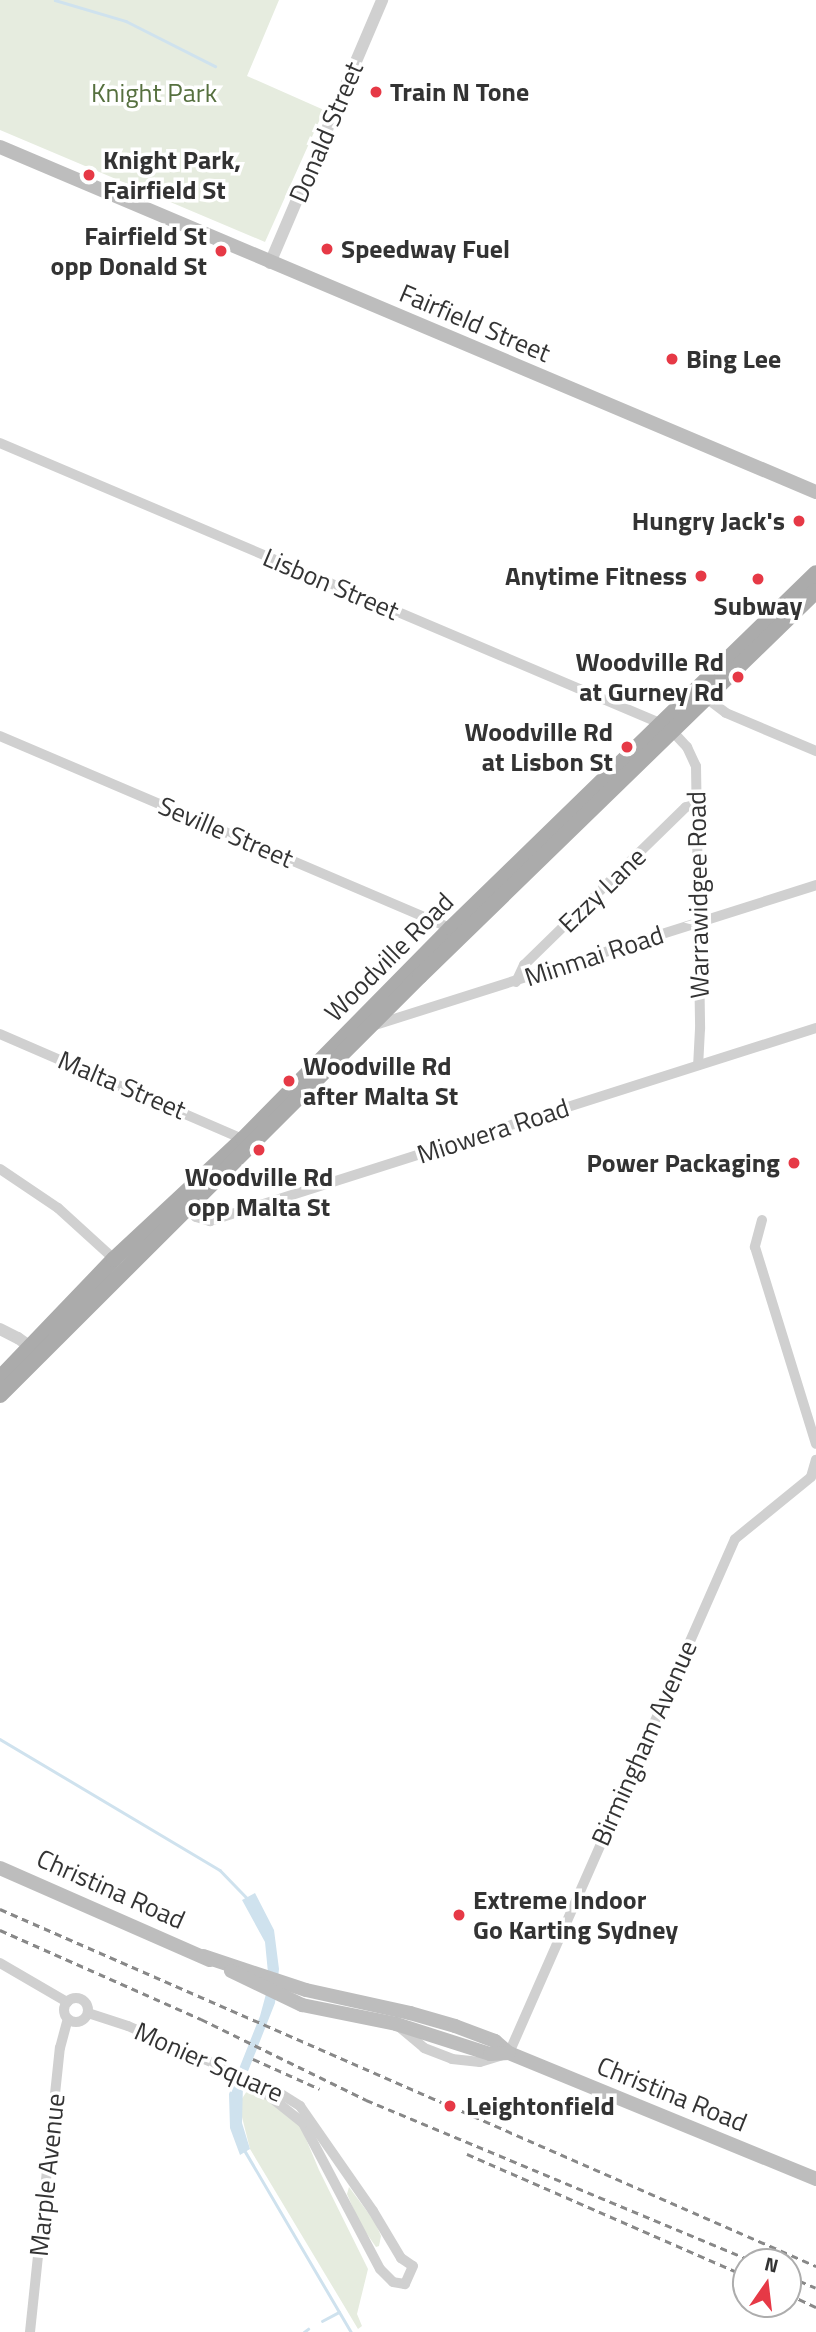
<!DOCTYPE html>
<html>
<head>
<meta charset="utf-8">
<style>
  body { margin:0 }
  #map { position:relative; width:816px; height:2332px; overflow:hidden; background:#fff; font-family:"Titillium Web",sans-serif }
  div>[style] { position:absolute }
  .green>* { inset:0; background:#e6ecdf }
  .water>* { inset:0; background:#cfe2ee }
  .stream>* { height:2.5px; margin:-1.25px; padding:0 1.25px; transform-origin:1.25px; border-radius:1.25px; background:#cfe2ee }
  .minor>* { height:10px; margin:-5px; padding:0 5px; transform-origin:5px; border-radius:5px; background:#d0d0d0 }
  .minor>.ring { margin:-5px; padding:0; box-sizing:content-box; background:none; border:10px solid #d0d0d0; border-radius:50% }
  .tertiary>* { height:12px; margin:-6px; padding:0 6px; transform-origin:6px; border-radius:6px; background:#d0d0d0 }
  .secondary>* { height:14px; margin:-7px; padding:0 7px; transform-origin:7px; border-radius:7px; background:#bdbdbd }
  .primary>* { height:16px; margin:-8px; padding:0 8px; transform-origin:8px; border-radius:8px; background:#ababab }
  .rail>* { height:2.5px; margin-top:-1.25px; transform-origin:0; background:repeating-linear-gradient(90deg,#888 0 7px,transparent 0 12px) }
  .dots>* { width:19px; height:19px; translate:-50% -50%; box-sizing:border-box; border:4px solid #fff; border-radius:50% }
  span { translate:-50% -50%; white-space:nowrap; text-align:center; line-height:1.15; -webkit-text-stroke:7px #fff; paint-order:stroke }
  .poi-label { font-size:26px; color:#333; font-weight:700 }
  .left { translate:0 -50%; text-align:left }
  .right { translate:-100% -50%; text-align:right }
  .park-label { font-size:26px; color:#56703f }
  .street-label { font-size:26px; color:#333 }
  .north { position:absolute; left:732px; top:2248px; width:70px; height:70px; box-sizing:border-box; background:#fff; border:2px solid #adadad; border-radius:50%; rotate:14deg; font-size:19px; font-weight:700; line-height:28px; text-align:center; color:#333 }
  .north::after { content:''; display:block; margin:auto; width:24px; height:32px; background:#e63946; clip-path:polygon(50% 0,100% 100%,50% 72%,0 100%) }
</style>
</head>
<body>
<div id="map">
  <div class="green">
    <div style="clip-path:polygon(0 0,279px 0,247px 76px,324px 110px,265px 242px,0 130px)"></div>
    <div style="clip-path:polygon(249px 2088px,288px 2112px,301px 2127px,319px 2170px,368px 2269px,357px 2314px,362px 2326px,358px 2329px,250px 2149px,241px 2113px,241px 2100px)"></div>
    <div style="clip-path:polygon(349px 2187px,375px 2222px,381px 2236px,379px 2246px,376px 2247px,360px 2224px,347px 2194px)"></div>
  </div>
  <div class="water">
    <div style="clip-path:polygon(255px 1893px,274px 1930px,279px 1969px,275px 2003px,243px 2084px,242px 2123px,250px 2149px,240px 2155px,230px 2128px,229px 2094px,260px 2016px,269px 1983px,265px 1942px,242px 1900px)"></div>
  </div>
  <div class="stream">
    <div style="left:55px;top:0;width:74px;rotate:16.5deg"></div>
    <div style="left:126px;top:21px;width:100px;rotate:26.8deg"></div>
    <div style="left:0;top:1739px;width:256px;rotate:30.8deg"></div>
    <div style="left:220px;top:1870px;width:42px;rotate:46deg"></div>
    <div style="left:245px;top:2151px;width:210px;rotate:59.6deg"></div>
    <div style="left:322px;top:2321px;width:19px;rotate:-28deg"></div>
    <div style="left:304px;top:2332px;width:5px;rotate:-37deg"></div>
  </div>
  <div class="minor">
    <div style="left:0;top:443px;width:719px;rotate:23deg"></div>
    <div style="left:701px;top:694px;width:31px;rotate:37deg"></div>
    <div style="left:726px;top:713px;width:98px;rotate:22.9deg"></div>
    <div style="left:673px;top:732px;width:21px;rotate:47deg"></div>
    <div style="left:687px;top:747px;width:21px;rotate:65deg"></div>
    <div style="left:696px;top:766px;width:263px;rotate:89.1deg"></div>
    <div style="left:700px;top:1029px;width:36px;rotate:93deg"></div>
    <div style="left:0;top:736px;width:490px;rotate:23.1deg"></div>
    <div style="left:516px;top:982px;width:19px;rotate:-65deg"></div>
    <div style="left:524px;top:965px;width:226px;rotate:-44.3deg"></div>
    <div style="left:686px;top:807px;width:9px;rotate:-13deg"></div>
    <div style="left:372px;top:1026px;width:466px;rotate:-17.6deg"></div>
    <div style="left:0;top:1034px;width:265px;rotate:23.4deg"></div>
    <div style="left:0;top:1169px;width:70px;rotate:33.9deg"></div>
    <div style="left:58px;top:1208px;width:76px;rotate:42.3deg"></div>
    <div style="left:184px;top:1205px;width:17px;rotate:45deg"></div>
    <div style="left:196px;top:1217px;width:15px;rotate:16deg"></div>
    <div style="left:210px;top:1221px;width:636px;rotate:-17.67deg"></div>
    <div style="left:762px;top:1220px;width:28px;rotate:105deg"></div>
    <div style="left:755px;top:1247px;width:206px;rotate:72.8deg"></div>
    <div style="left:0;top:1963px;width:78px;rotate:30.2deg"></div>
    <div class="ring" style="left:64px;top:1998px;width:14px;height:14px"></div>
    <div style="left:88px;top:2013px;width:42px;rotate:18deg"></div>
    <div style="left:128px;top:2026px;width:158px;rotate:23.5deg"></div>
    <div style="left:273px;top:2089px;width:32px;rotate:32deg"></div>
    <div style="left:300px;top:2106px;width:128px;rotate:55.2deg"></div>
    <div style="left:373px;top:2211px;width:55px;rotate:59.2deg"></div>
    <div style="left:401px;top:2258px;width:14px;rotate:34deg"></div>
    <div style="left:413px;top:2266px;width:20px;rotate:114deg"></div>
    <div style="left:405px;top:2284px;width:12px;rotate:-171deg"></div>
    <div style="left:393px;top:2282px;width:18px;rotate:-135deg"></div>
    <div style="left:380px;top:2269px;width:165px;rotate:-117.8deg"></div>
    <div style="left:303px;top:2123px;width:70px;rotate:-141.3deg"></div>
    <div style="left:397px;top:2025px;width:35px;rotate:40deg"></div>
    <div style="left:424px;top:2048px;width:30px;rotate:21deg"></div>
    <div style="left:452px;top:2059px;width:28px;rotate:6deg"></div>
    <div style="left:480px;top:2062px;width:30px;rotate:-17deg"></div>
    <div style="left:509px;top:2053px;width:561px;rotate:-66.27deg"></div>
    <div style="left:735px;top:1539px;width:98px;rotate:-39.2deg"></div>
    <div style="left:811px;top:1477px;width:18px;rotate:-74deg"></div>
    <div style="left:30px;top:2332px;width:286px;rotate:-84deg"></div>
    <div style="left:60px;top:2048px;width:30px;rotate:-75deg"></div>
  </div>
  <div class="tertiary">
    <div style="left:270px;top:263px;width:286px;rotate:-66.9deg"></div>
    <div style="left:0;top:1329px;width:20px;rotate:27deg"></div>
    <div style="left:18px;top:1338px;width:22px;rotate:36deg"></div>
  </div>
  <div class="secondary">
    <div style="left:0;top:147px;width:886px;rotate:22.92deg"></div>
    <div style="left:0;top:1868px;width:229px;rotate:23.7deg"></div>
    <div style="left:203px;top:1956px;width:108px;rotate:18.3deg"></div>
    <div style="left:306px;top:1990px;width:107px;rotate:12.5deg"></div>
    <div style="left:410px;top:2013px;width:47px;rotate:16.1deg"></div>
    <div style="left:455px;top:2026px;width:43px;rotate:20.6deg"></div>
    <div style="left:495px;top:2041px;width:18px;rotate:41deg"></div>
    <div style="left:509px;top:2053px;width:332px;rotate:22.3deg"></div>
    <div style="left:231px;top:1971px;width:79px;rotate:25.6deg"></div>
    <div style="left:302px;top:2005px;width:96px;rotate:11.4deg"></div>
    <div style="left:396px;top:2024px;width:99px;rotate:17.7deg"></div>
    <div style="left:490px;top:2054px;width:19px;rotate:-3deg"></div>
  </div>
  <div class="primary">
    <div style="left:0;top:1378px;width:165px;rotate:-46.2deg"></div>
    <div style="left:114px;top:1259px;width:176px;rotate:-42.9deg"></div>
    <div style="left:243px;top:1139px;width:296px;rotate:-45.4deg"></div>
    <div style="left:451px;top:928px;width:509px;rotate:-44.2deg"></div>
    <div style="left:0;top:1395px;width:593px;rotate:-44.93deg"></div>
    <div style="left:420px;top:976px;width:552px;rotate:-44.19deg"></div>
  </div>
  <div class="rail">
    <div style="left:0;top:1909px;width:891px;rotate:23.63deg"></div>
    <div style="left:0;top:1930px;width:220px;rotate:23.9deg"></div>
    <div style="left:201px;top:2019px;width:184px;rotate:26.1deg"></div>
    <div style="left:366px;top:2100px;width:421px;rotate:22.6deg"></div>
    <div style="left:253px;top:2059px;width:73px;rotate:24.1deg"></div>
    <div style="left:467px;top:2154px;width:305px;rotate:23.6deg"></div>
    <div style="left:788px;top:2276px;width:30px;rotate:23deg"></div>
    <div style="left:788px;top:2294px;width:31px;rotate:25deg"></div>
  </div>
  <div class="dots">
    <div style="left:376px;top:92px;background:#e63946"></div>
    <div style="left:89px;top:175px;background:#e63946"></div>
    <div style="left:327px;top:249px;background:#e63946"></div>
    <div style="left:221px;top:251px;background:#e63946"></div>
    <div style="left:672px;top:359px;background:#e63946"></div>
    <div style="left:799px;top:521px;background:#e63946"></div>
    <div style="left:701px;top:576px;background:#e63946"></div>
    <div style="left:758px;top:579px;background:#e63946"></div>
    <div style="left:738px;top:677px;background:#e63946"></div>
    <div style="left:627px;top:747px;background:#e63946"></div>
    <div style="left:289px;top:1081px;background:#e63946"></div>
    <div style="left:259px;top:1150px;background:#e63946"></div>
    <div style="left:794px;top:1163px;background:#e63946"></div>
    <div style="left:459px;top:1915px;background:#e63946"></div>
    <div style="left:450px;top:2106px;background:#e63946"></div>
  </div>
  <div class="poi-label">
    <span class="left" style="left:390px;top:92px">Train N Tone</span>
    <span class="left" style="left:103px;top:175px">Knight Park,<br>Fairfield St</span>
    <span class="right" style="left:207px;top:251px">Fairfield St<br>opp Donald St</span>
    <span class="left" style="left:341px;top:249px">Speedway Fuel</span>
    <span class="left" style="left:686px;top:359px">Bing Lee</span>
    <span class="right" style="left:785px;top:521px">Hungry Jack's</span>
    <span class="right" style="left:687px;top:576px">Anytime Fitness</span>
    <span style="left:758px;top:606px">Subway</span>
    <span class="right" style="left:724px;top:677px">Woodville Rd<br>at Gurney Rd</span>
    <span class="right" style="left:613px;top:747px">Woodville Rd<br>at Lisbon St</span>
    <span class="left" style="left:303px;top:1081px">Woodville Rd<br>after Malta St</span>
    <span class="right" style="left:780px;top:1163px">Power Packaging</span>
    <span style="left:259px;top:1192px">Woodville Rd<br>opp Malta St</span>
    <span class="left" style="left:473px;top:1915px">Extreme Indoor<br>Go Karting Sydney</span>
    <span class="left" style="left:466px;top:2106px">Leightonfield</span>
  </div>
  <div class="park-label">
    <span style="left:154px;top:93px">Knight Park</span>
  </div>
  <div class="street-label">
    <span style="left:326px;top:132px;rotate:-67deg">Donald Street</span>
    <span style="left:475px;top:323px;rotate:23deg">Fairfield Street</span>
    <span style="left:331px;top:584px;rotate:23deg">Lisbon Street</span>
    <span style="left:226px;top:832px;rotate:23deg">Seville Street</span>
    <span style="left:602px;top:890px;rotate:-44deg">Ezzy Lane</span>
    <span style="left:698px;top:895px;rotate:-91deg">Warrawidgee Road</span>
    <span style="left:594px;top:956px;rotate:-18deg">Minmai Road</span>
    <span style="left:389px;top:957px;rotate:-45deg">Woodville Road</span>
    <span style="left:122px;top:1085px;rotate:23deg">Malta Street</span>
    <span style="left:493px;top:1131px;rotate:-18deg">Miowera Road</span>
    <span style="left:644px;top:1743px;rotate:-66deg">Birmingham Avenue</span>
    <span style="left:111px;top:1889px;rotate:24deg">Christina Road</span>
    <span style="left:209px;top:2062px;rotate:24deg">Monier Square</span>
    <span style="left:672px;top:2094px;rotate:22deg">Christina Road</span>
    <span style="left:47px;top:2175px;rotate:-84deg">Marple Avenue</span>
  </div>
  <div class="north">N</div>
</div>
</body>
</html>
